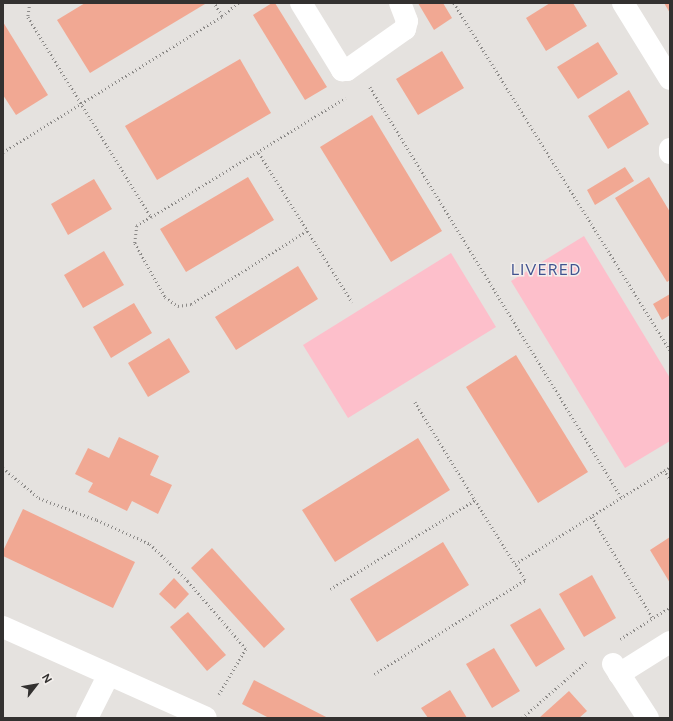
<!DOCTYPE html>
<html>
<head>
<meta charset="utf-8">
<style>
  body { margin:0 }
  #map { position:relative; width:673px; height:721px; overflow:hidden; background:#e5e2df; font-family:Figtree,sans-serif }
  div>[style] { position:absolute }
  .green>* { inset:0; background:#fdbfcb }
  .building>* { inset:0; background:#f1a893 }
  .path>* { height:2.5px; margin-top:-1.25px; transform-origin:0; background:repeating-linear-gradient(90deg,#8c8a88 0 1px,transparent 0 4px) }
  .minor>* { height:22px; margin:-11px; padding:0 11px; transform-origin:11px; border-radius:11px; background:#fff }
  span { translate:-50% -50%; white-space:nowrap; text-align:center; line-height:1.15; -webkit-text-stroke:3px #f3efec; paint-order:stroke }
  .neighbourhood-label { font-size:16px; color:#41538f; letter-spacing:1px }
  .frame { position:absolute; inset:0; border:4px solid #333130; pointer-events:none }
  .north { position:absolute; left:16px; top:665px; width:40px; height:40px; -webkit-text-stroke:3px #f3efec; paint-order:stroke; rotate:59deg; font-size:11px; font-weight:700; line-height:16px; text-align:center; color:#333130 }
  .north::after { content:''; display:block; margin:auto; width:14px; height:18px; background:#333130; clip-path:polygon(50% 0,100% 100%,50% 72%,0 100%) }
</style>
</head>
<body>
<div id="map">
  <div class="green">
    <div style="clip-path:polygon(584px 236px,670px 378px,670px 441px,625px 468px,511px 281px)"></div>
    <div style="clip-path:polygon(451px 253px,496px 327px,348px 418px,303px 345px)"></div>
  </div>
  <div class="building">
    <div style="clip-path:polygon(85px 3px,205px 3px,205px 4px,90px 73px,57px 20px)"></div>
    <div style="clip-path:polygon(272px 3px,275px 3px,327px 87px,305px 100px,253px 15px)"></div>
    <div style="clip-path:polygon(418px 3px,443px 3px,452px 18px,434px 30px)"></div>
    <div style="clip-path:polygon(550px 3px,573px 3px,587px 26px,546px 51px,526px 18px)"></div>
    <div style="clip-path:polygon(664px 3px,670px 3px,670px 13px)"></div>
    <div style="clip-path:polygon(3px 22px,48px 95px,16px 115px,3px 95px)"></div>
    <div style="clip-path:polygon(598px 42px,618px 74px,578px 99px,557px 67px)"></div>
    <div style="clip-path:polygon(442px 51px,464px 88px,418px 115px,396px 79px)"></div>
    <div style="clip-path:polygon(240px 59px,271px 113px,157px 180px,125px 126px)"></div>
    <div style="clip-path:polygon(629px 90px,649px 124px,608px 149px,588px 116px)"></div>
    <div style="clip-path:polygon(372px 115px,442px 231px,391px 262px,320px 147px)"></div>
    <div style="clip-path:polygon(625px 167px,634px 181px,595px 205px,587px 190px)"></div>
    <div style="clip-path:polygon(248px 177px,274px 220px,186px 272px,160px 229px)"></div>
    <div style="clip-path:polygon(649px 177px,670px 212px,670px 280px,667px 282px,615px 198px)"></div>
    <div style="clip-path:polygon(94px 179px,112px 209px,68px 235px,51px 204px)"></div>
    <div style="clip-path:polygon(104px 251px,124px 285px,83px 308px,64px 275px)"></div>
    <div style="clip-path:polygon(298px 266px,318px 299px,236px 350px,215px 317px)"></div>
    <div style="clip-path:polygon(670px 294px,670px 315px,662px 320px,653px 304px)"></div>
    <div style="clip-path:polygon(134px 303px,152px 333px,111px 358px,93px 327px)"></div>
    <div style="clip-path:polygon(169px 338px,190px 372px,148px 397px,128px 363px)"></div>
    <div style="clip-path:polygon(516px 355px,588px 472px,538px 503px,466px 387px)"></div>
    <div style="clip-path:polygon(119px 437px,159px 456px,150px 475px,172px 485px,158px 514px,132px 501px,127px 511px,88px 492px,93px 483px,75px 474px,88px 448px,109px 458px)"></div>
    <div style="clip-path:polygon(418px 438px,450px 490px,335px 562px,302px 510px)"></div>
    <div style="clip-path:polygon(23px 509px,135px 562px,113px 608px,3px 556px,3px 551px)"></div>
    <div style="clip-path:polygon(670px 537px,670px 583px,650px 550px)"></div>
    <div style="clip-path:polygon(443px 542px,469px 585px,377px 642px,350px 599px)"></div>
    <div style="clip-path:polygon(212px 548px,285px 629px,264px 648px,191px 568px)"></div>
    <div style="clip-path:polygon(592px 575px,616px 618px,584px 637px,559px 594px)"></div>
    <div style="clip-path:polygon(174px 578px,189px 594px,175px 609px,159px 594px)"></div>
    <div style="clip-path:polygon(540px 608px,565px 649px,536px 667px,510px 625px)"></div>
    <div style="clip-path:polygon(188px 612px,226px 655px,207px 671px,170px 627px)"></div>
    <div style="clip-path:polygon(494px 648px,520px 691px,492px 708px,466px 664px)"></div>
    <div style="clip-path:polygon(254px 680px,328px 718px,269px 718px,242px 704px)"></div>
    <div style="clip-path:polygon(450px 690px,467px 718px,428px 718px,421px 708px)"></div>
    <div style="clip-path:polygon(569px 691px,587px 711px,579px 718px,539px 718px)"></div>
  </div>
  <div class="path">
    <div style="left:30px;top:3px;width:14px;rotate:98deg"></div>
    <div style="left:28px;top:17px;width:235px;rotate:58.4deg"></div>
    <div style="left:151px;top:217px;width:228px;rotate:-31.5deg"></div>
    <div style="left:454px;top:3px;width:409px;rotate:58.1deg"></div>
    <div style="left:222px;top:16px;width:21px;rotate:-39deg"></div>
    <div style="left:370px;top:87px;width:482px;rotate:58.5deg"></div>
    <div style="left:3px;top:152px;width:258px;rotate:-31.8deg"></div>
    <div style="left:222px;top:16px;width:15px;rotate:-122deg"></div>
    <div style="left:259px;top:153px;width:176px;rotate:58deg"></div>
    <div style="left:151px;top:217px;width:17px;rotate:147deg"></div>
    <div style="left:137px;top:226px;width:17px;rotate:97deg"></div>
    <div style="left:135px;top:243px;width:62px;rotate:60.9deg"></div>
    <div style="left:165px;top:297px;width:16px;rotate:35deg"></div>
    <div style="left:178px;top:306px;width:13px;rotate:-9deg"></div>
    <div style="left:191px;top:304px;width:138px;rotate:-32.3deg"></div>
    <div style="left:415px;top:402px;width:115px;rotate:58.5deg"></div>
    <div style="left:3px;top:468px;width:47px;rotate:39.8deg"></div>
    <div style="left:39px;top:498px;width:62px;rotate:20.8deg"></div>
    <div style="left:97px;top:520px;width:58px;rotate:24.4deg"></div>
    <div style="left:150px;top:544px;width:53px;rotate:44.2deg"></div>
    <div style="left:188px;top:581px;width:89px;rotate:49.5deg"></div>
    <div style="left:246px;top:649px;width:53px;rotate:120.4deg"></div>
    <div style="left:664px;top:470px;width:11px;rotate:56deg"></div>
    <div style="left:592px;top:517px;width:118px;rotate:58.9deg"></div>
    <div style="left:330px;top:589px;width:170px;rotate:-31.5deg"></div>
    <div style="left:475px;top:500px;width:75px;rotate:58deg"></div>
    <div style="left:515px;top:564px;width:183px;rotate:-32deg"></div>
    <div style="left:620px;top:639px;width:59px;rotate:-32.6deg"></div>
    <div style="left:374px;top:674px;width:178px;rotate:-31.9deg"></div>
    <div style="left:525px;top:580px;width:19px;rotate:-122deg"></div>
    <div style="left:522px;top:718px;width:85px;rotate:-41.2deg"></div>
  </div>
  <div class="minor">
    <div style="left:301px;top:3px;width:79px;rotate:58.5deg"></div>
    <div style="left:342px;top:70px;width:5px"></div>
    <div style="left:347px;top:70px;width:71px;rotate:-35.3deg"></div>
    <div style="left:405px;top:29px;width:8px;rotate:-76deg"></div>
    <div style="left:407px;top:21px;width:19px;rotate:-111deg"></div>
    <div style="left:623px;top:3px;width:89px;rotate:58.3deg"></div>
    <div style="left:670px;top:149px;width:4px;rotate:90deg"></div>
    <div style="left:3px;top:627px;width:222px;rotate:24.1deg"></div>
    <div style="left:613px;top:664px;width:64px;rotate:57.1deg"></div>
    <div style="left:619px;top:674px;width:60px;rotate:-32.1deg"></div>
    <div style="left:87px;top:718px;width:47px;rotate:-63.4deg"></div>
  </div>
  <div class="neighbourhood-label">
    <span style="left:546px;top:270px">LIVERED</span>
  </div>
  <div class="frame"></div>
  <div class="north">N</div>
</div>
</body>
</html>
